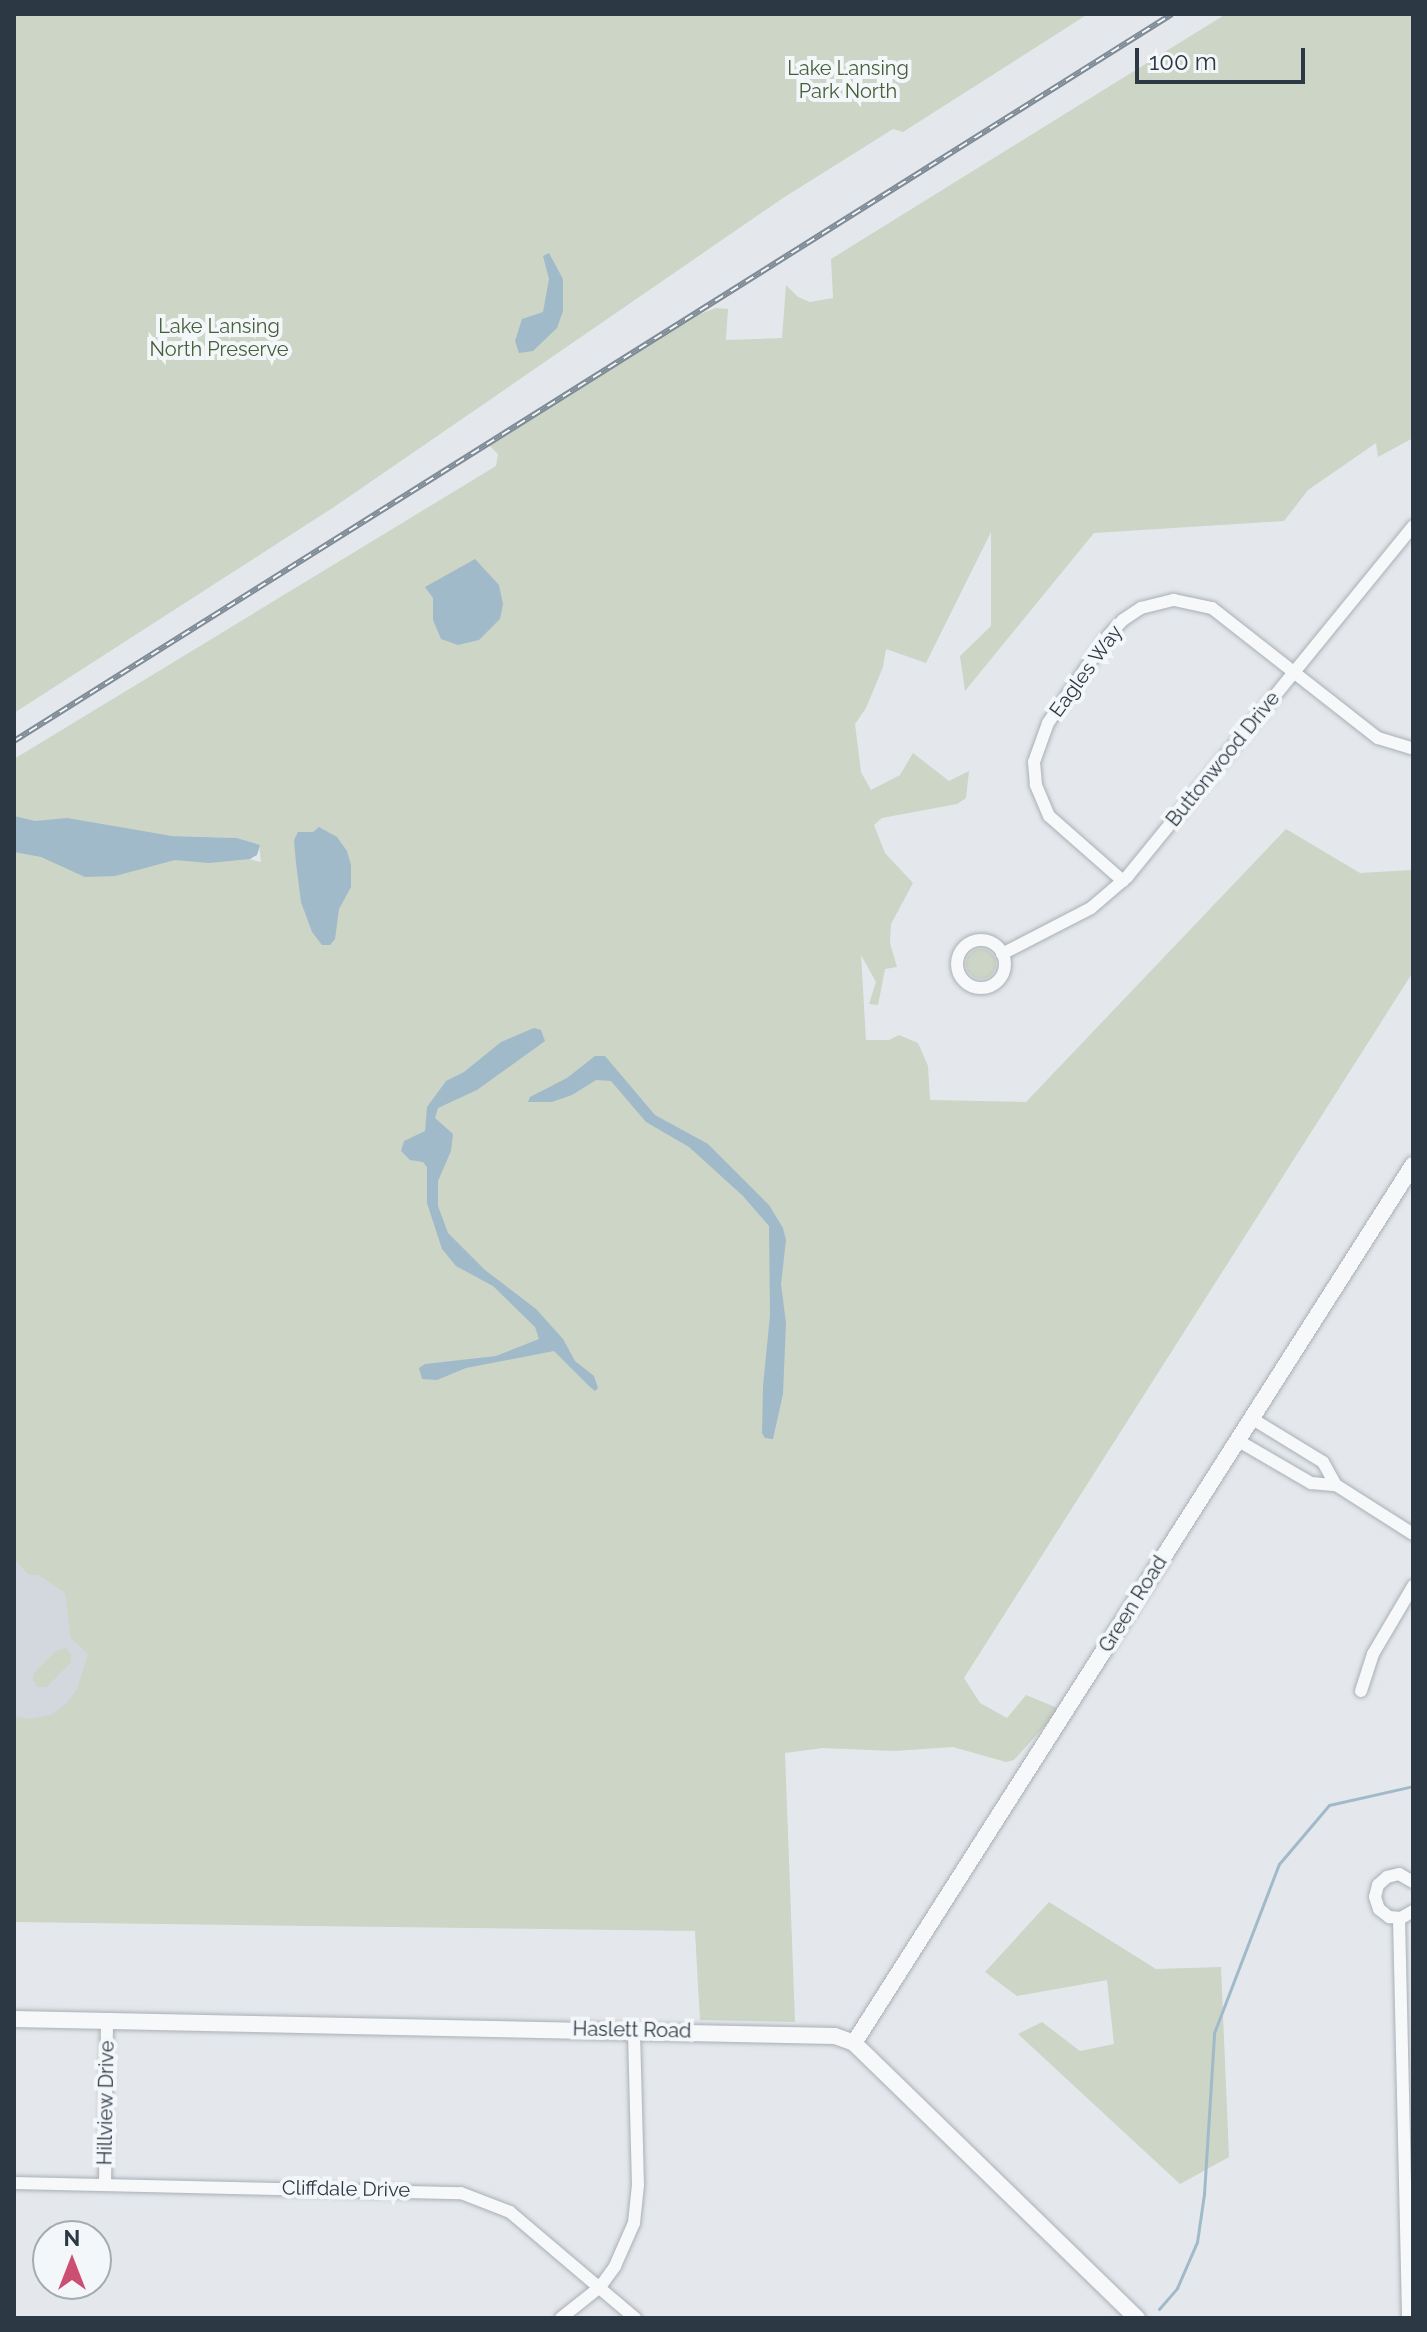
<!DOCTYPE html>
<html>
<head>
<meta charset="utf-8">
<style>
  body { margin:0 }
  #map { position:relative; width:1427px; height:2332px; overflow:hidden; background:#e4e8ec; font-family:Raleway,sans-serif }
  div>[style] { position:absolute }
  .built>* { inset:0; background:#d2d8dd }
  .green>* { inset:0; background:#ccd5c6 }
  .round { border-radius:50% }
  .water>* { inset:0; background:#a1baca }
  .stream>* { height:3px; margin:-1.5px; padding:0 1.5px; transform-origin:1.5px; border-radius:1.5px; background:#a1baca }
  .roads { filter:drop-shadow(0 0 2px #a9b0b6) drop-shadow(0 0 2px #a9b0b6) }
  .minor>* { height:12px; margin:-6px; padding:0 6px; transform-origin:6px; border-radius:6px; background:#f7f8fa }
  .minor>.ring { margin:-6px; padding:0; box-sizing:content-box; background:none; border:12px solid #f7f8fa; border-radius:50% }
  .tertiary>* { height:16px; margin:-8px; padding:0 8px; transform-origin:8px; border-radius:8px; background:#f7f8fa }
  .rail>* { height:6px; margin-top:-3px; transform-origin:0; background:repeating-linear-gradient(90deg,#f4f7f9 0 9px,#7e8a95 0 18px); box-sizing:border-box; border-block:2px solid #7e8a95 }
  span { translate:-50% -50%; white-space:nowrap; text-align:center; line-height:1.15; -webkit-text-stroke:8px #f4f7f9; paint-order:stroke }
  .park-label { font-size:20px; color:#465f3a }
  .street-label { font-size:20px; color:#2c3844 }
  .frame { position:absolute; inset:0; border:16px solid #2c3844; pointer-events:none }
  .north { position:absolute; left:32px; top:2220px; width:80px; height:80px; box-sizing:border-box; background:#f4f7f9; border:2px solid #a4abb1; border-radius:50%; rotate:0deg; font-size:22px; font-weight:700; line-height:32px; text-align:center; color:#2c3844 }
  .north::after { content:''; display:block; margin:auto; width:28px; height:36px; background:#cb4f73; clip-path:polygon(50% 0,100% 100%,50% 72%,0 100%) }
  .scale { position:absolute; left:1135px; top:48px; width:170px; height:36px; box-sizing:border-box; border:4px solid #2c3844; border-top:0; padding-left:10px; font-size:24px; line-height:28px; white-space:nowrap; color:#2c3844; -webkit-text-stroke:6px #f4f7f9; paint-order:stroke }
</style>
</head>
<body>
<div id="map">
  <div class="built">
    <div style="clip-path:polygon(14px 1421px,95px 1577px,98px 1713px,79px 1738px,14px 1737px)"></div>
  </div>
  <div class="green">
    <div style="clip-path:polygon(14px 14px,1088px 14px,903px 132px,893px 129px,783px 198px,334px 507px,14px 713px)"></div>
    <div style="clip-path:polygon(evenodd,1226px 14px,1413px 14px,1413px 438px,1378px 457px,1376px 443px,1308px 490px,1284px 521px,1094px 533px,965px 691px,960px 656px,991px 626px,991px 532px,926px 663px,886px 649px,883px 667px,866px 708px,855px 724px,861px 772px,871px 790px,900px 775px,913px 753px,949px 781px,969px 771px,966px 798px,957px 804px,882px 818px,874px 825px,885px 853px,913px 883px,891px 924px,890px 943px,897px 967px,885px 969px,878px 1005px,869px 1004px,876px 982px,861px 955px,866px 1040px,889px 1040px,899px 1035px,918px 1043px,928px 1066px,930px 1100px,1026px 1102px,1286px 829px,1360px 873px,1413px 870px,1413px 972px,964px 1678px,980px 1703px,1007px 1718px,1026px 1695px,1060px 1709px,1014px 1760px,1006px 1762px,953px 1747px,894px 1751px,823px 1748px,785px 1753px,795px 2022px,700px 2020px,695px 1931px,14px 1922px,14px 1716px,29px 1719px,51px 1715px,65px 1705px,77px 1689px,88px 1654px,71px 1638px,65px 1593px,39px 1575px,29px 1575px,14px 1559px,14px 759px,496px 466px,498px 454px,489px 445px,692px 317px,716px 308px,728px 309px,726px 340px,782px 338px,786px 285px,798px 297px,810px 302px,833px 298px,831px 259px,1226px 14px,128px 830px,172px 836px,237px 838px,259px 845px,261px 862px,128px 830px)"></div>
    <div class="round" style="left:966px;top:949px;width:30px;height:30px"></div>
    <div style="clip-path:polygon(65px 1648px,71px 1654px,71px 1662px,47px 1687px,37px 1687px,33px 1680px,34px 1673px,56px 1651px)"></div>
    <div style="clip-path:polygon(1049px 1902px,1156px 1969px,1221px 1967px,1229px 2157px,1180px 2184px,1018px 2034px,1042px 2022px,1080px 2051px,1114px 2044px,1107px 1980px,1017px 1996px,985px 1972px)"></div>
  </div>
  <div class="water">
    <div style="clip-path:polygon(549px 253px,563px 279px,563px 311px,557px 328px,533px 351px,519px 353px,515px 341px,522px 319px,543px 312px,549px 279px,543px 256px)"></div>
    <div style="clip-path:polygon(475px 559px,499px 585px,503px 604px,500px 619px,479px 640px,458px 645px,441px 639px,433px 620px,433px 598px,425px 587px)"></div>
    <div style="clip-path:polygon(14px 816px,35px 821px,67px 818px,172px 836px,237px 838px,260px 845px,257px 855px,250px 859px,209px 863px,175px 860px,115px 876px,85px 877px,41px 857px,14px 852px)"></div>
    <div style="clip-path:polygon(319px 827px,337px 837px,347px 851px,351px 865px,351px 887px,339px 909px,335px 939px,330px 945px,322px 945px,312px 932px,301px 902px,296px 863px,294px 840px,298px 832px,313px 832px)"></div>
    <div style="clip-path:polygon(534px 1028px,541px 1030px,545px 1041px,477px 1090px,438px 1108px,435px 1118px,453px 1134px,451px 1151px,438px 1181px,438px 1206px,448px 1233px,485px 1270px,536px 1309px,563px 1339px,575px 1361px,594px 1376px,598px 1388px,595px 1391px,589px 1386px,554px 1351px,466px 1368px,437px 1380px,422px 1379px,419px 1368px,425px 1364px,496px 1356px,539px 1339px,535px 1327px,493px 1286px,456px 1266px,442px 1249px,427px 1203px,427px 1167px,423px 1162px,410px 1160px,401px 1151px,404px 1141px,425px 1131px,427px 1107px,446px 1081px,464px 1072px,501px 1042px)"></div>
    <div style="clip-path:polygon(595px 1056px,605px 1056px,655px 1115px,708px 1144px,769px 1205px,783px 1228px,786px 1240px,781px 1284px,786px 1323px,783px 1394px,773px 1439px,765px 1438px,762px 1433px,763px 1386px,770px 1315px,769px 1226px,743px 1196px,689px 1147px,646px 1122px,611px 1081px,596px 1080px,572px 1095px,552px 1102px,528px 1102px,530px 1097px,567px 1078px)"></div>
  </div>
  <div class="stream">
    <div style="left:1159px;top:2309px;width:28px;rotate:-49deg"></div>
    <div style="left:1177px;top:2288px;width:50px;rotate:-66.5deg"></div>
    <div style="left:1197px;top:2242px;width:49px;rotate:-81.7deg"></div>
    <div style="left:1204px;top:2194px;width:161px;rotate:-86.4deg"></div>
    <div style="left:1214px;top:2033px;width:181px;rotate:-69deg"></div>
    <div style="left:1279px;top:1864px;width:77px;rotate:-49.7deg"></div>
    <div style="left:1329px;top:1805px;width:86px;rotate:-12.7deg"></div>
  </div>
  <div class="roads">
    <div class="minor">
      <div style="left:1123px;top:881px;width:98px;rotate:-138.7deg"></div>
      <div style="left:1049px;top:816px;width:34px;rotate:-113deg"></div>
      <div style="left:1036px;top:785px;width:23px;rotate:-95deg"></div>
      <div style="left:1034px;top:762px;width:41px;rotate:-70.3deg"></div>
      <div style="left:1048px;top:723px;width:106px;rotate:-55.4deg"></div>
      <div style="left:1108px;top:636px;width:22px;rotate:-47deg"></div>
      <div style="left:1123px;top:620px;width:22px;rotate:-34deg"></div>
      <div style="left:1141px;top:608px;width:34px;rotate:-14deg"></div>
      <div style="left:1174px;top:600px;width:39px;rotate:12deg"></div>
      <div style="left:1212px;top:608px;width:211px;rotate:38.1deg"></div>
      <div style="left:1378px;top:738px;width:37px;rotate:17deg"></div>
      <div class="ring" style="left:957px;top:940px;width:36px;height:36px"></div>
      <div style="left:1002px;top:954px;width:100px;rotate:-27.3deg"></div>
      <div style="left:1091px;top:908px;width:48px;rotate:-40.7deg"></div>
      <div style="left:1127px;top:877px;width:453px;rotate:-50.8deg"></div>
      <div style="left:1251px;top:1418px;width:84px;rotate:31.4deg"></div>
      <div style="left:1323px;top:1462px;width:26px;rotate:61deg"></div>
      <div style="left:1336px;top:1485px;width:91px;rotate:32.5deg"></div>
      <div style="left:1237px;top:1440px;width:86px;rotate:30.2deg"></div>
      <div style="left:1311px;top:1483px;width:25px;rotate:5deg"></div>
      <div style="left:1361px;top:1691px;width:39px;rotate:-72deg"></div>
      <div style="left:1373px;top:1654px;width:79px;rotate:-59.5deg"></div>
      <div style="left:1413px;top:1882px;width:16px;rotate:-150deg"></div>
      <div style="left:1399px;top:1874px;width:12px;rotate:166deg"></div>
      <div style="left:1387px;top:1877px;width:12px;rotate:138deg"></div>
      <div style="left:1378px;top:1885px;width:12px;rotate:104deg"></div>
      <div style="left:1375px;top:1897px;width:13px;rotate:72deg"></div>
      <div style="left:1379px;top:1909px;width:13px;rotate:39deg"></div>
      <div style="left:1389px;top:1917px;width:12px;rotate:5deg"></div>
      <div style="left:1401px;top:1918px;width:14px;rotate:-30deg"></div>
      <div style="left:1399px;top:1918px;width:400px;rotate:88.7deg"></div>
      <div style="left:14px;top:2183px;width:447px;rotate:1.3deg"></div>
      <div style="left:461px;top:2193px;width:53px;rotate:21.2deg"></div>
      <div style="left:510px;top:2212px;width:164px;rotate:40.3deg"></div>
      <div style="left:105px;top:2185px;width:164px;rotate:-89.3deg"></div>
      <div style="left:561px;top:2318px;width:50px;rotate:-38.5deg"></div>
      <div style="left:600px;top:2287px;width:26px;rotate:-54deg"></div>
      <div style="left:615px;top:2266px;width:47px;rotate:-66.2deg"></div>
      <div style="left:634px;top:2223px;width:38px;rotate:-84deg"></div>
      <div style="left:638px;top:2185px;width:155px;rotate:-91.5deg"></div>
    </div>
    <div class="tertiary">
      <div style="left:14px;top:2019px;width:821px;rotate:1.19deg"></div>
      <div style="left:835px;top:2036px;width:20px;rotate:20deg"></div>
      <div style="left:854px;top:2043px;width:395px;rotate:44.2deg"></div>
      <div style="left:854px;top:2043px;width:1041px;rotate:-57.52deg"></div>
    </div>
  </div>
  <div class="rail">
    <div style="left:14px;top:741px;width:1367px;rotate:-32.12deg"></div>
  </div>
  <div class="park-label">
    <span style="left:848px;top:80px">Lake Lansing<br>Park North</span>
    <span style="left:219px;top:338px">Lake Lansing<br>North Preserve</span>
  </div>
  <div class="street-label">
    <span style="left:1086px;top:671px;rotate:-54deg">Eagles Way</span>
    <span style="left:1223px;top:759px;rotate:-51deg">Buttonwood Drive</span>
    <span style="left:1133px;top:1604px;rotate:-58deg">Green Road</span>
    <span style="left:632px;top:2030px;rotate:1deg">Haslett Road</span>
    <span style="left:106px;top:2103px;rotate:-89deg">Hillview Drive</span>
    <span style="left:346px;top:2189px;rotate:1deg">Cliffdale Drive</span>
  </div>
  <div class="frame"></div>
  <div class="north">N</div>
  <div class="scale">100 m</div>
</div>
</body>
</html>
